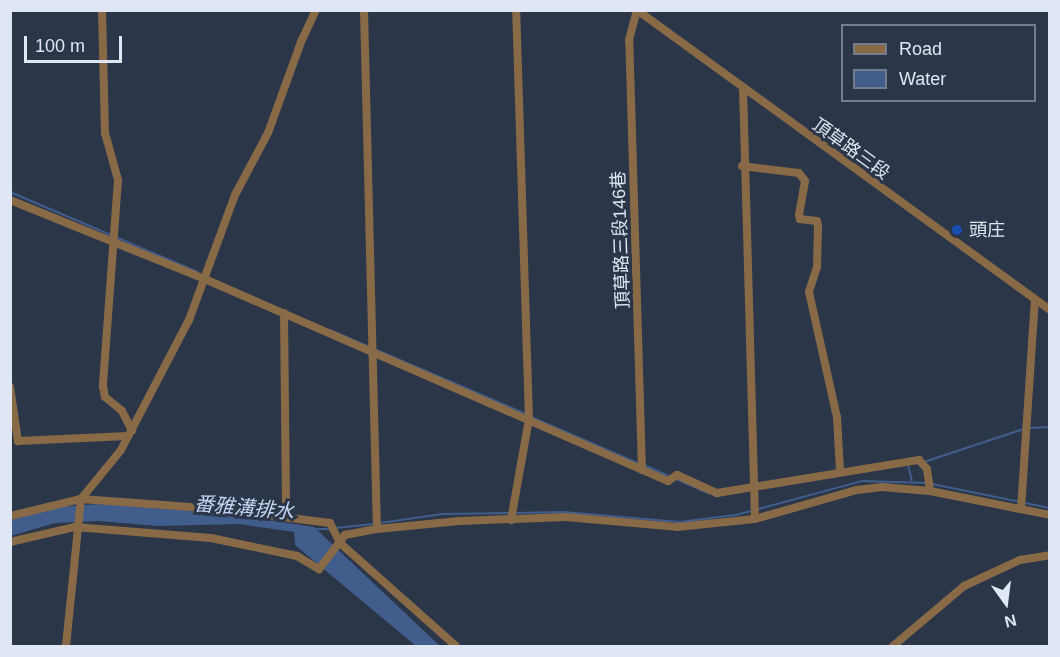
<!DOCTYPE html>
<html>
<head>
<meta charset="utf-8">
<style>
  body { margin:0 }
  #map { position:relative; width:1060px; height:657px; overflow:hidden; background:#2b3649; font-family:Helvetica,"Noto Sans TC",sans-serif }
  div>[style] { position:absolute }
  .water>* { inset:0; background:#405d8b }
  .stream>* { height:2px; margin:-1px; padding:0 1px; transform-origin:1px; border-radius:1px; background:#405d8b }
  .minor>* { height:8px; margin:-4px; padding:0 4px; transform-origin:4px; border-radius:4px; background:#896a47 }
  .dots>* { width:16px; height:16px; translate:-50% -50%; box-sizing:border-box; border:3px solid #2b3649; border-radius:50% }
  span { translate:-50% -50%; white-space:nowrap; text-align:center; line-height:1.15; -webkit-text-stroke:6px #2b3649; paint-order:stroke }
  .street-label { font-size:18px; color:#e0e7f4 }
  .poi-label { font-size:18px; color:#e0e7f4 }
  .left { translate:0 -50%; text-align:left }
  .water-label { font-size:20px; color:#c5d7f4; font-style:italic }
  .frame { position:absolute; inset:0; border:12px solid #e0e7f4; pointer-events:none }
  .legend { position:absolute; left:841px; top:24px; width:195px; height:78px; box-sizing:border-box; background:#2b3649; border:2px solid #737d8d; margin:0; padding:8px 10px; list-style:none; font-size:18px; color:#e0e7f4 }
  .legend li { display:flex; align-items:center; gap:12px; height:30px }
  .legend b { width:30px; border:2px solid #737d8d }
  .north { position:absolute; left:976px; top:573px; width:60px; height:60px; -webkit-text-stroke:4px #2b3649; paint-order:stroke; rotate:166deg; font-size:16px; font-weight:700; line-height:24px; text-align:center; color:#e0e7f4 }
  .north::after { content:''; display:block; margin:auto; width:21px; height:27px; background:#e0e7f4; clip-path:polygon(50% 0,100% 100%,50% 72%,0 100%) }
  .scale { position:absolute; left:24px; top:36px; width:98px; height:27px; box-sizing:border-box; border:3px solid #e0e7f4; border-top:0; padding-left:8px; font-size:18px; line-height:21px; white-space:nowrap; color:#e0e7f4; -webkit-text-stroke:4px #2b3649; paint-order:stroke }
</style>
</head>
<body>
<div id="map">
  <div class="water">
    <div style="clip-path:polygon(100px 504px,230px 514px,314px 527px,440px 646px,416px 646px,295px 545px,294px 532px,239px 524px,158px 526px,99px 521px,55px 523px,11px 536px,11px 520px,53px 507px)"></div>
  </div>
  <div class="stream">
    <div style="left:10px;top:192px;width:204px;rotate:23.1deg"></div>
    <div style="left:330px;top:330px;width:213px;rotate:23.2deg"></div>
    <div style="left:531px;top:417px;width:116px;rotate:23.3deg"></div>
    <div style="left:1030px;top:428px;width:20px;rotate:-3deg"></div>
    <div style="left:924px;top:462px;width:105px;rotate:-18.3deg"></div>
    <div style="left:644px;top:465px;width:27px;rotate:24deg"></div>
    <div style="left:908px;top:465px;width:16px;rotate:76deg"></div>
    <div style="left:674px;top:478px;width:39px;rotate:24deg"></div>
    <div style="left:932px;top:484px;width:120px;rotate:11.5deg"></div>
    <div style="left:514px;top:513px;width:50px;rotate:-1.1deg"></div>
    <div style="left:564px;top:512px;width:116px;rotate:4.9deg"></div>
    <div style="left:680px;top:522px;width:56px;rotate:-7.1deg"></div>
    <div style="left:736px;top:515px;width:131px;rotate:-15.1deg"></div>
    <div style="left:862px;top:481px;width:64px;rotate:1.8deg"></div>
    <div style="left:380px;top:523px;width:63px;rotate:-8.3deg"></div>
    <div style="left:442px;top:514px;width:67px;rotate:-0.9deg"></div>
    <div style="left:335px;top:528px;width:39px;rotate:-6deg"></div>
    <div style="left:315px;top:529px;width:15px"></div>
  </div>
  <div class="minor">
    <div style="left:102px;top:10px;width:123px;rotate:88.6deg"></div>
    <div style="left:105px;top:133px;width:49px;rotate:74.5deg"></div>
    <div style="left:118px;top:180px;width:207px;rotate:94.2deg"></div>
    <div style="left:103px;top:386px;width:11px;rotate:80deg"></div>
    <div style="left:105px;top:397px;width:22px;rotate:39deg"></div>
    <div style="left:122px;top:411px;width:22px;rotate:63deg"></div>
    <div style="left:364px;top:10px;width:519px;rotate:88.57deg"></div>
    <div style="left:743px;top:88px;width:431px;rotate:88.4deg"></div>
    <div style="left:742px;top:166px;width:57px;rotate:7deg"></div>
    <div style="left:799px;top:173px;width:10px;rotate:53deg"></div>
    <div style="left:805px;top:181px;width:34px;rotate:100deg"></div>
    <div style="left:799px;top:214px;width:5px;rotate:79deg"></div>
    <div style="left:800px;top:219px;width:17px;rotate:7deg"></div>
    <div style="left:817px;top:221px;width:5px;rotate:79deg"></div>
    <div style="left:818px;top:226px;width:41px;rotate:91.4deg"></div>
    <div style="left:817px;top:267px;width:26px;rotate:108deg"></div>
    <div style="left:809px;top:292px;width:128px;rotate:77.4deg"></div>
    <div style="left:837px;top:417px;width:54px;rotate:86.8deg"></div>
    <div style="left:10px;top:200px;width:213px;rotate:22.1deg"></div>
    <div style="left:207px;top:280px;width:503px;rotate:23.56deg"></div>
    <div style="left:668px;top:481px;width:11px;rotate:-34deg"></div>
    <div style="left:677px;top:475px;width:44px;rotate:24.2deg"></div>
    <div style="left:717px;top:493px;width:205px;rotate:-9.3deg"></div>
    <div style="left:919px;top:460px;width:12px;rotate:48deg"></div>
    <div style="left:927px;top:469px;width:22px;rotate:82deg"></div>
    <div style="left:930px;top:491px;width:122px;rotate:11.3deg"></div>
    <div style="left:284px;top:313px;width:203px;rotate:89.4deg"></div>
    <div style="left:10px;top:387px;width:55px;rotate:81.6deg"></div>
    <div style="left:18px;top:441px;width:110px;rotate:-2.6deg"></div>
    <div style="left:642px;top:470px;width:430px;rotate:-91.7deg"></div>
    <div style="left:629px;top:40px;width:31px;rotate:-75deg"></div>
    <div style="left:637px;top:10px;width:510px;rotate:35.99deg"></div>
    <div style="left:1021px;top:509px;width:210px;rotate:-86.2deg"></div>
    <div style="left:10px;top:516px;width:73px;rotate:-13.5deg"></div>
    <div style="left:81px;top:499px;width:137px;rotate:4.2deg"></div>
    <div style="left:218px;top:509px;width:113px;rotate:7.1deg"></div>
    <div style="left:330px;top:523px;width:22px;rotate:63deg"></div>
    <div style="left:340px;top:543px;width:155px;rotate:41.6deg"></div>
    <div style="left:511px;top:520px;width:103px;rotate:-79.9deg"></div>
    <div style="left:529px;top:419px;width:409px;rotate:-91.8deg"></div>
    <div style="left:10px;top:542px;width:67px;rotate:-13deg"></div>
    <div style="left:75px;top:527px;width:136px;rotate:4.6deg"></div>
    <div style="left:211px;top:538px;width:88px;rotate:11.8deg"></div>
    <div style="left:297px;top:556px;width:26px;rotate:31deg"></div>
    <div style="left:319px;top:569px;width:43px;rotate:-52.6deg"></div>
    <div style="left:345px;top:535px;width:33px;rotate:-11deg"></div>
    <div style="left:377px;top:529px;width:83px;rotate:-5.5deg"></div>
    <div style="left:460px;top:521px;width:106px;rotate:-2.2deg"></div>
    <div style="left:566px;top:517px;width:111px;rotate:5.1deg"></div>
    <div style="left:677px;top:527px;width:78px;rotate:-5.9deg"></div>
    <div style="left:755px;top:519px;width:106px;rotate:-15.9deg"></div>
    <div style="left:857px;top:490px;width:25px;rotate:-7deg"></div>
    <div style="left:882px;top:487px;width:48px;rotate:4.8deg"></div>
    <div style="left:66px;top:646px;width:148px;rotate:-84.2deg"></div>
    <div style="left:81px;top:499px;width:63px;rotate:-50.8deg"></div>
    <div style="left:121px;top:450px;width:147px;rotate:-62.4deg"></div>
    <div style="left:189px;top:320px;width:133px;rotate:-69.8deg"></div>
    <div style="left:235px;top:195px;width:70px;rotate:-62deg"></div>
    <div style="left:268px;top:133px;width:97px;rotate:-70.1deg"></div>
    <div style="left:301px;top:42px;width:35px;rotate:-65deg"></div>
    <div style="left:893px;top:646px;width:93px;rotate:-40.2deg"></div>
    <div style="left:964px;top:586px;width:62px;rotate:-24.9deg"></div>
    <div style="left:1020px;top:560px;width:30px;rotate:-9deg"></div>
  </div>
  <div class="dots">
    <div style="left:957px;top:230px;background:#1a4fb4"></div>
  </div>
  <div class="street-label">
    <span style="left:851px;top:149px;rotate:36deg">頂草路三段</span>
    <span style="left:621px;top:240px;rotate:-92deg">頂草路三段146巷</span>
  </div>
  <div class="poi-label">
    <span class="left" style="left:969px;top:230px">頭庄</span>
  </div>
  <div class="water-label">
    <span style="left:244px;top:508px;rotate:5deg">番雅溝排水</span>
  </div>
  <div class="frame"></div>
  <ul class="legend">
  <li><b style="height:8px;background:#896a47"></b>Road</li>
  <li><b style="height:16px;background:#405d8b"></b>Water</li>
  </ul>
  <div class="north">N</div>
  <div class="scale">100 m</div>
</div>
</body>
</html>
